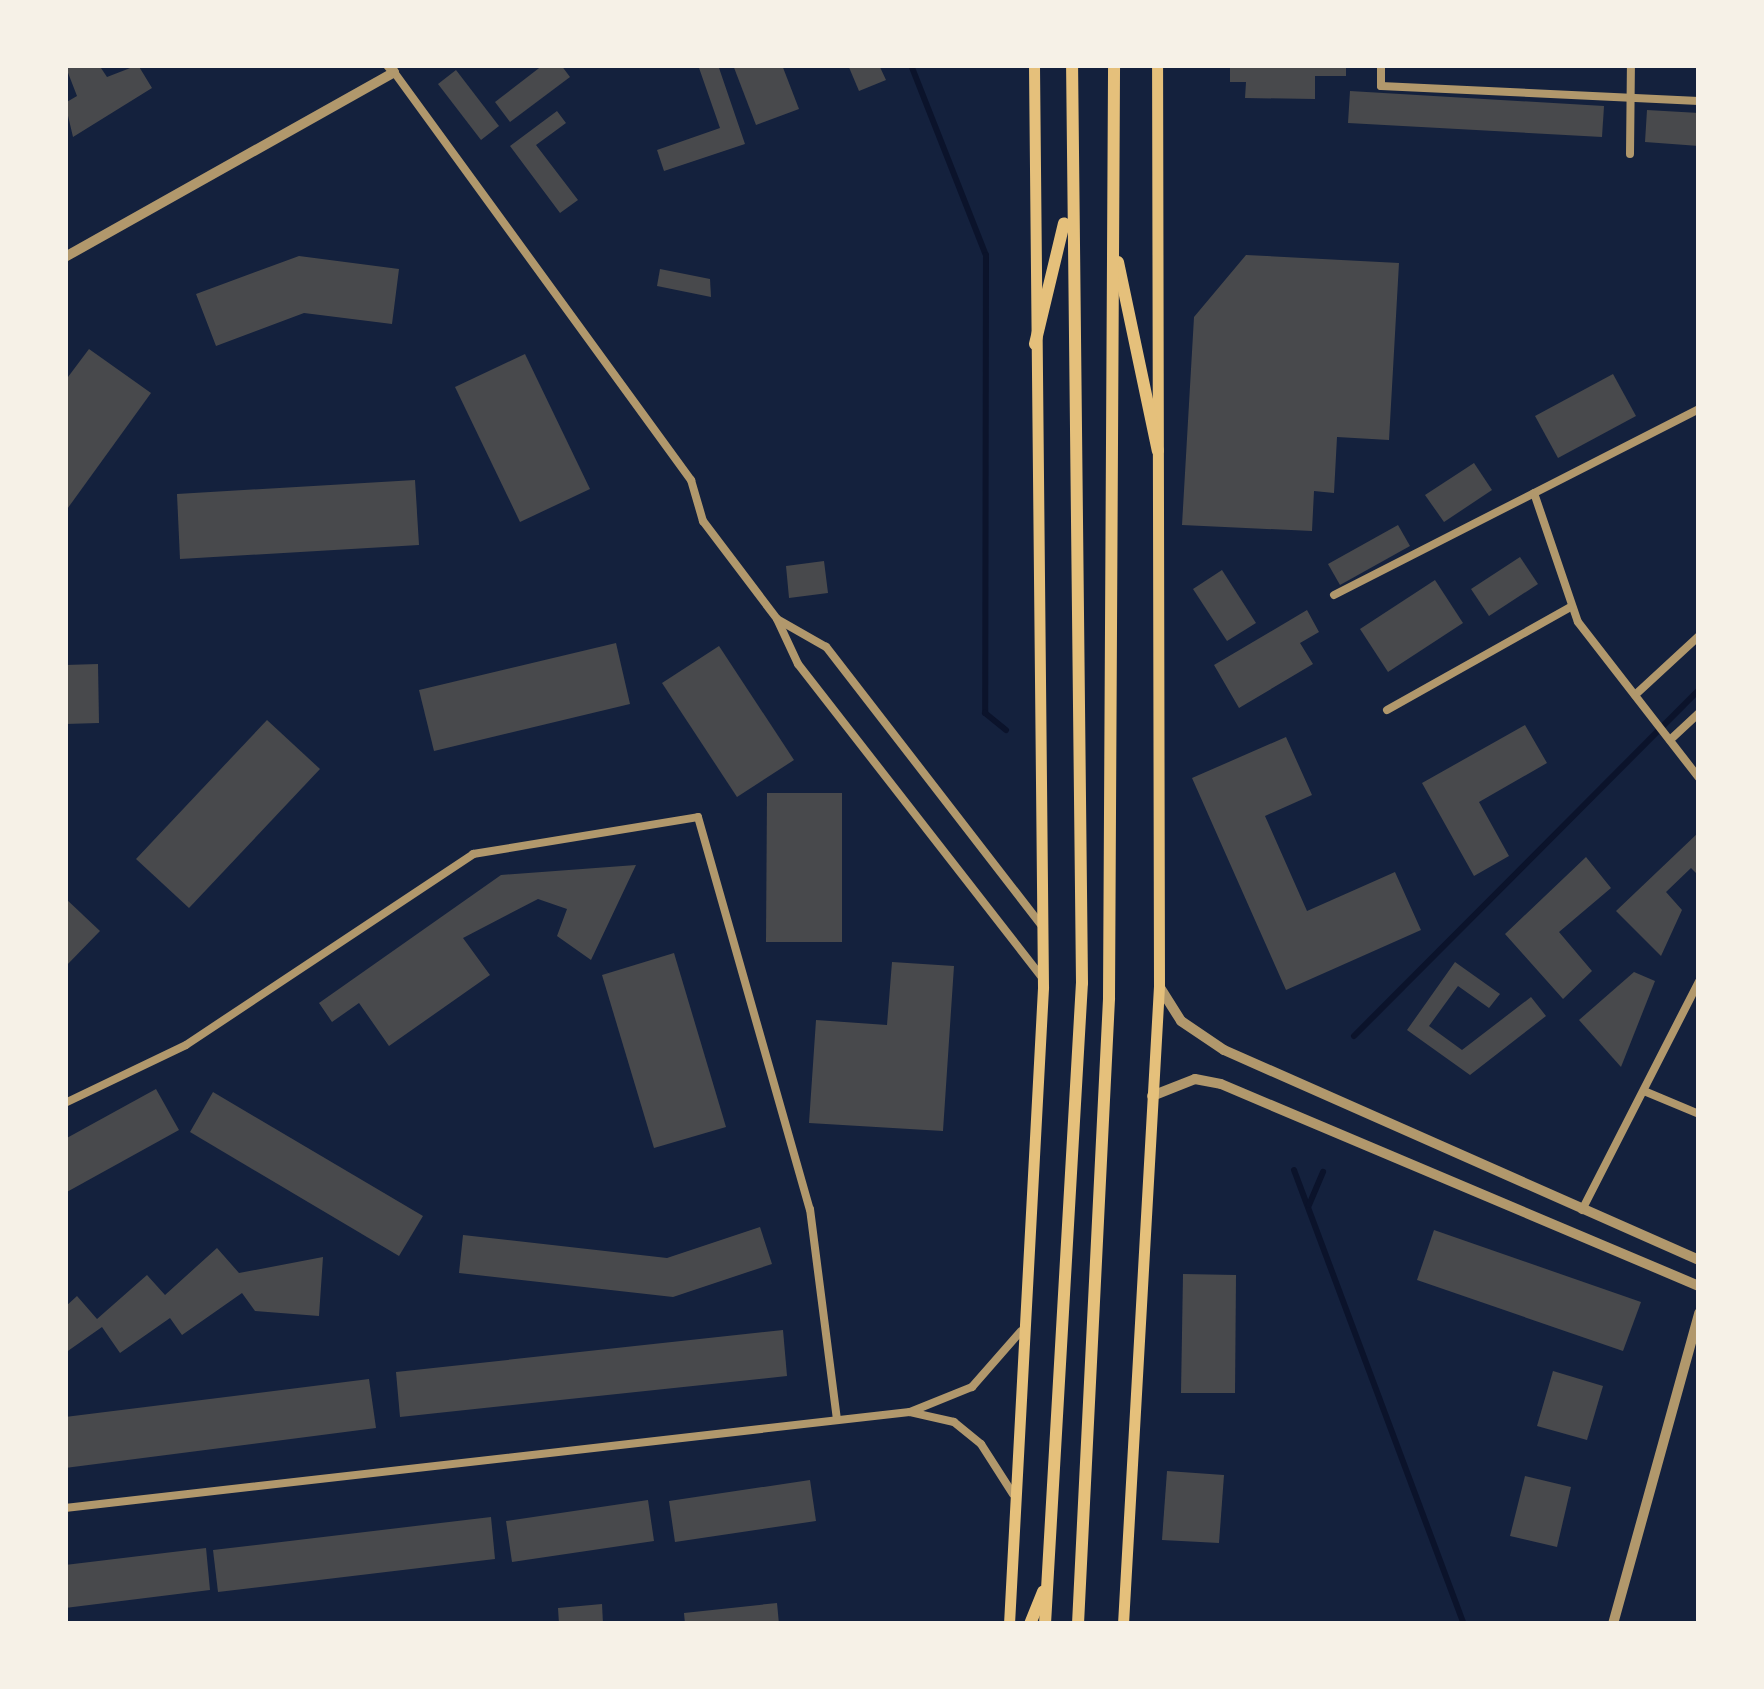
<!DOCTYPE html>
<html>
<head>
<meta charset="utf-8">
<style>
  body { margin:0 }
  #map { position:relative; width:1764px; height:1689px; overflow:hidden; background:#14213d; font-family:"Alegreya Sans",sans-serif }
  div>[style] { position:absolute }
  .stream>* { height:6px; margin:-3px; padding:0 3px; transform-origin:3px; border-radius:3px; background:#0b132b }
  .building>* { inset:0; background:#48494c }
  .minor>* { height:8px; margin:-4px; padding:0 4px; transform-origin:4px; border-radius:4px; background:#b1986c }
  .tertiary>* { height:10px; margin:-5px; padding:0 5px; transform-origin:5px; border-radius:5px; background:#b1986c }
  .secondary>* { height:11px; margin:-5.5px; padding:0 5.5px; transform-origin:5.5px; border-radius:5.5px; background:#e5c07b }
  .trunk>* { height:12px; margin:-6px; padding:0 6px; transform-origin:6px; border-radius:6px; background:#e5c07b }
  span { translate:-50% -50%; white-space:nowrap; text-align:center; line-height:1.15; -webkit-text-stroke:10px #f6f1e7; paint-order:stroke }
  .frame { position:absolute; inset:0; border:68px solid #f6f1e7; pointer-events:none }
</style>
</head>
<body>
<div id="map">
  <div class="stream">
    <div style="left:911px;top:65px;width:204px;rotate:68.5deg"></div>
    <div style="left:986px;top:255px;width:458px;rotate:90.1deg"></div>
    <div style="left:985px;top:713px;width:27px;rotate:39deg"></div>
    <div style="left:1354px;top:1036px;width:489px;rotate:-45.1deg"></div>
    <div style="left:1294px;top:1170px;width:485px;rotate:69.5deg"></div>
    <div style="left:1309px;top:1205px;width:36px;rotate:-67deg"></div>
  </div>
  <div class="building">
    <div style="clip-path:polygon(65px 65px,99px 65px,107px 77px,138px 65px,152px 88px,73px 137px,65px 103px,77px 96px)"></div>
    <div style="clip-path:polygon(543px 65px,561px 65px,570px 77px,510px 122px,495px 102px)"></div>
    <div style="clip-path:polygon(698px 65px,718px 65px,745px 144px,664px 171px,657px 150px,720px 128px)"></div>
    <div style="clip-path:polygon(733px 65px,782px 65px,799px 109px,756px 125px)"></div>
    <div style="clip-path:polygon(848px 65px,879px 65px,886px 80px,859px 91px)"></div>
    <div style="clip-path:polygon(1230px 65px,1346px 65px,1346px 76px,1315px 76px,1315px 99px,1245px 98px,1246px 82px,1230px 82px)"></div>
    <div style="clip-path:polygon(456px 70px,499px 126px,481px 140px,438px 84px)"></div>
    <div style="clip-path:polygon(1350px 91px,1604px 106px,1602px 137px,1348px 123px)"></div>
    <div style="clip-path:polygon(1647px 110px,1699px 113px,1699px 146px,1645px 142px)"></div>
    <div style="clip-path:polygon(557px 111px,566px 123px,536px 145px,578px 200px,560px 213px,510px 146px)"></div>
    <div style="clip-path:polygon(1246px 255px,1399px 263px,1389px 440px,1337px 437px,1334px 493px,1314px 491px,1312px 531px,1182px 525px,1194px 317px)"></div>
    <div style="clip-path:polygon(299px 256px,399px 269px,392px 324px,304px 313px,216px 346px,196px 294px)"></div>
    <div style="clip-path:polygon(660px 269px,710px 279px,711px 297px,657px 286px)"></div>
    <div style="clip-path:polygon(89px 349px,151px 393px,65px 512px,65px 381px)"></div>
    <div style="clip-path:polygon(525px 354px,590px 489px,520px 522px,455px 387px)"></div>
    <div style="clip-path:polygon(1613px 374px,1636px 416px,1558px 458px,1535px 416px)"></div>
    <div style="clip-path:polygon(1474px 463px,1492px 490px,1444px 522px,1425px 495px)"></div>
    <div style="clip-path:polygon(415px 480px,419px 545px,180px 559px,177px 494px)"></div>
    <div style="clip-path:polygon(1398px 525px,1410px 546px,1340px 585px,1328px 564px)"></div>
    <div style="clip-path:polygon(1520px 557px,1538px 584px,1489px 616px,1471px 589px)"></div>
    <div style="clip-path:polygon(824px 561px,828px 593px,789px 598px,786px 566px)"></div>
    <div style="clip-path:polygon(1222px 570px,1256px 623px,1227px 641px,1193px 589px)"></div>
    <div style="clip-path:polygon(1435px 580px,1463px 623px,1388px 672px,1360px 629px)"></div>
    <div style="clip-path:polygon(1307px 610px,1319px 632px,1300px 643px,1313px 664px,1239px 708px,1214px 665px)"></div>
    <div style="clip-path:polygon(616px 643px,630px 704px,434px 751px,419px 690px)"></div>
    <div style="clip-path:polygon(719px 646px,794px 760px,737px 797px,662px 683px)"></div>
    <div style="clip-path:polygon(98px 664px,99px 723px,65px 724px,65px 665px)"></div>
    <div style="clip-path:polygon(267px 720px,320px 769px,189px 908px,136px 859px)"></div>
    <div style="clip-path:polygon(1525px 725px,1547px 763px,1479px 802px,1509px 856px,1474px 876px,1422px 783px)"></div>
    <div style="clip-path:polygon(1286px 737px,1312px 795px,1265px 816px,1307px 911px,1395px 872px,1421px 930px,1286px 990px,1192px 778px)"></div>
    <div style="clip-path:polygon(767px 793px,842px 793px,842px 942px,766px 942px)"></div>
    <div style="clip-path:polygon(1699px 832px,1699px 876px,1691px 868px,1666px 892px,1682px 910px,1661px 956px,1616px 911px)"></div>
    <div style="clip-path:polygon(1586px 857px,1611px 888px,1559px 932px,1592px 971px,1563px 999px,1505px 934px)"></div>
    <div style="clip-path:polygon(636px 865px,591px 960px,557px 936px,567px 909px,538px 899px,463px 938px,490px 975px,389px 1046px,359px 1003px,332px 1022px,319px 1003px,501px 875px)"></div>
    <div style="clip-path:polygon(65px 898px,100px 931px,65px 967px)"></div>
    <div style="clip-path:polygon(674px 953px,726px 1127px,654px 1148px,602px 975px)"></div>
    <div style="clip-path:polygon(892px 962px,954px 966px,943px 1131px,809px 1123px,816px 1020px,887px 1025px)"></div>
    <div style="clip-path:polygon(1455px 962px,1500px 994px,1489px 1008px,1458px 986px,1429px 1026px,1462px 1050px,1531px 997px,1546px 1016px,1470px 1075px,1407px 1030px)"></div>
    <div style="clip-path:polygon(1634px 972px,1655px 981px,1621px 1067px,1579px 1020px)"></div>
    <div style="clip-path:polygon(156px 1089px,179px 1130px,65px 1193px,65px 1139px)"></div>
    <div style="clip-path:polygon(213px 1092px,423px 1216px,399px 1256px,190px 1132px)"></div>
    <div style="clip-path:polygon(760px 1227px,772px 1264px,673px 1297px,459px 1273px,463px 1235px,667px 1258px)"></div>
    <div style="clip-path:polygon(1434px 1230px,1641px 1302px,1623px 1351px,1417px 1280px)"></div>
    <div style="clip-path:polygon(217px 1248px,239px 1273px,323px 1257px,319px 1316px,255px 1311px,242px 1293px,182px 1335px,170px 1318px,120px 1353px,102px 1327px,65px 1353px,65px 1307px,77px 1296px,97px 1319px,147px 1275px,165px 1295px)"></div>
    <div style="clip-path:polygon(1183px 1274px,1236px 1275px,1235px 1393px,1181px 1393px)"></div>
    <div style="clip-path:polygon(783px 1330px,787px 1376px,400px 1417px,396px 1372px)"></div>
    <div style="clip-path:polygon(1553px 1371px,1603px 1386px,1587px 1440px,1537px 1426px)"></div>
    <div style="clip-path:polygon(369px 1379px,376px 1428px,65px 1468px,65px 1417px)"></div>
    <div style="clip-path:polygon(1167px 1471px,1224px 1475px,1219px 1543px,1162px 1540px)"></div>
    <div style="clip-path:polygon(1525px 1476px,1571px 1487px,1557px 1547px,1510px 1536px)"></div>
    <div style="clip-path:polygon(810px 1480px,816px 1521px,675px 1542px,669px 1501px)"></div>
    <div style="clip-path:polygon(648px 1500px,654px 1541px,512px 1562px,506px 1521px)"></div>
    <div style="clip-path:polygon(491px 1517px,495px 1559px,218px 1592px,213px 1550px)"></div>
    <div style="clip-path:polygon(206px 1548px,210px 1590px,65px 1608px,65px 1565px)"></div>
    <div style="clip-path:polygon(777px 1603px,779px 1624px,685px 1624px,684px 1613px)"></div>
    <div style="clip-path:polygon(602px 1604px,603px 1624px,559px 1624px,558px 1608px)"></div>
  </div>
  <div class="minor">
    <div style="left:1381px;top:65px;width:21px;rotate:90deg"></div>
    <div style="left:1381px;top:86px;width:318px;rotate:2.7deg"></div>
    <div style="left:394px;top:72px;width:505px;rotate:53.95deg"></div>
    <div style="left:691px;top:480px;width:43px;rotate:73.7deg"></div>
    <div style="left:703px;top:521px;width:123px;rotate:52.9deg"></div>
    <div style="left:1630px;top:154px;width:89px;rotate:-89.4deg"></div>
    <div style="left:1534px;top:493px;width:136px;rotate:71.2deg"></div>
    <div style="left:1578px;top:622px;width:197px;rotate:52.2deg"></div>
    <div style="left:1334px;top:595px;width:410px;rotate:-27deg"></div>
    <div style="left:1635px;top:695px;width:87px;rotate:-42.7deg"></div>
    <div style="left:1387px;top:710px;width:212px;rotate:-29.3deg"></div>
    <div style="left:1670px;top:740px;width:40px;rotate:-43deg"></div>
    <div style="left:1042px;top:926px;width:353px;rotate:-127.7deg"></div>
    <div style="left:826px;top:647px;width:56px;rotate:-150.3deg"></div>
    <div style="left:777px;top:619px;width:50px;rotate:65deg"></div>
    <div style="left:798px;top:664px;width:397px;rotate:52.1deg"></div>
    <div style="left:1644px;top:1091px;width:60px;rotate:22.7deg"></div>
    <div style="left:65px;top:1103px;width:134px;rotate:-25.6deg"></div>
    <div style="left:186px;top:1045px;width:345px;rotate:-33.6deg"></div>
    <div style="left:473px;top:854px;width:228px;rotate:-9.3deg"></div>
    <div style="left:698px;top:817px;width:408px;rotate:74.1deg"></div>
    <div style="left:810px;top:1209px;width:212px;rotate:82.7deg"></div>
    <div style="left:1582px;top:1210px;width:257px;rotate:-62.9deg"></div>
    <div style="left:1013px;top:1494px;width:59px;rotate:-122.6deg"></div>
    <div style="left:981px;top:1444px;width:35px;rotate:-141deg"></div>
    <div style="left:954px;top:1422px;width:45px;rotate:-167.2deg"></div>
    <div style="left:910px;top:1412px;width:67px;rotate:-22deg"></div>
    <div style="left:972px;top:1387px;width:74px;rotate:-48.8deg"></div>
    <div style="left:65px;top:1508px;width:850px;rotate:-6.48deg"></div>
  </div>
  <div class="tertiary">
    <div style="left:65px;top:257px;width:377px;rotate:-29.3deg"></div>
    <div style="left:394px;top:72px;width:9px;rotate:-131deg"></div>
    <div style="left:1159px;top:986px;width:41px;rotate:57.8deg"></div>
    <div style="left:1181px;top:1021px;width:52px;rotate:34deg"></div>
    <div style="left:1224px;top:1050px;width:519px;rotate:23.85deg"></div>
    <div style="left:1152px;top:1096px;width:46px;rotate:-21.6deg"></div>
    <div style="left:1195px;top:1079px;width:26px;rotate:11deg"></div>
    <div style="left:1221px;top:1084px;width:519px;rotate:22.91deg"></div>
    <div style="left:1613px;top:1624px;width:323px;rotate:-74.5deg"></div>
  </div>
  <div class="secondary">
    <div style="left:1009px;top:1624px;width:638px;rotate:-86.94deg"></div>
    <div style="left:1043px;top:987px;width:922px;rotate:-90.56deg"></div>
    <div style="left:1123px;top:1624px;width:639px;rotate:-86.77deg"></div>
    <div style="left:1159px;top:986px;width:921px;rotate:-90.12deg"></div>
  </div>
  <div class="trunk">
    <div style="left:1118px;top:262px;width:193px;rotate:78.1deg"></div>
    <div style="left:1035px;top:344px;width:124px;rotate:-76.5deg"></div>
    <div style="left:1030px;top:1624px;width:35px;rotate:-68deg"></div>
    <div style="left:1045px;top:1624px;width:642px;rotate:-86.7deg"></div>
    <div style="left:1082px;top:983px;width:918px;rotate:-90.62deg"></div>
    <div style="left:1078px;top:1624px;width:627px;rotate:-87.16deg"></div>
    <div style="left:1109px;top:998px;width:933px;rotate:-89.69deg"></div>
  </div>
  <div class="frame"></div>
</div>
</body>
</html>
